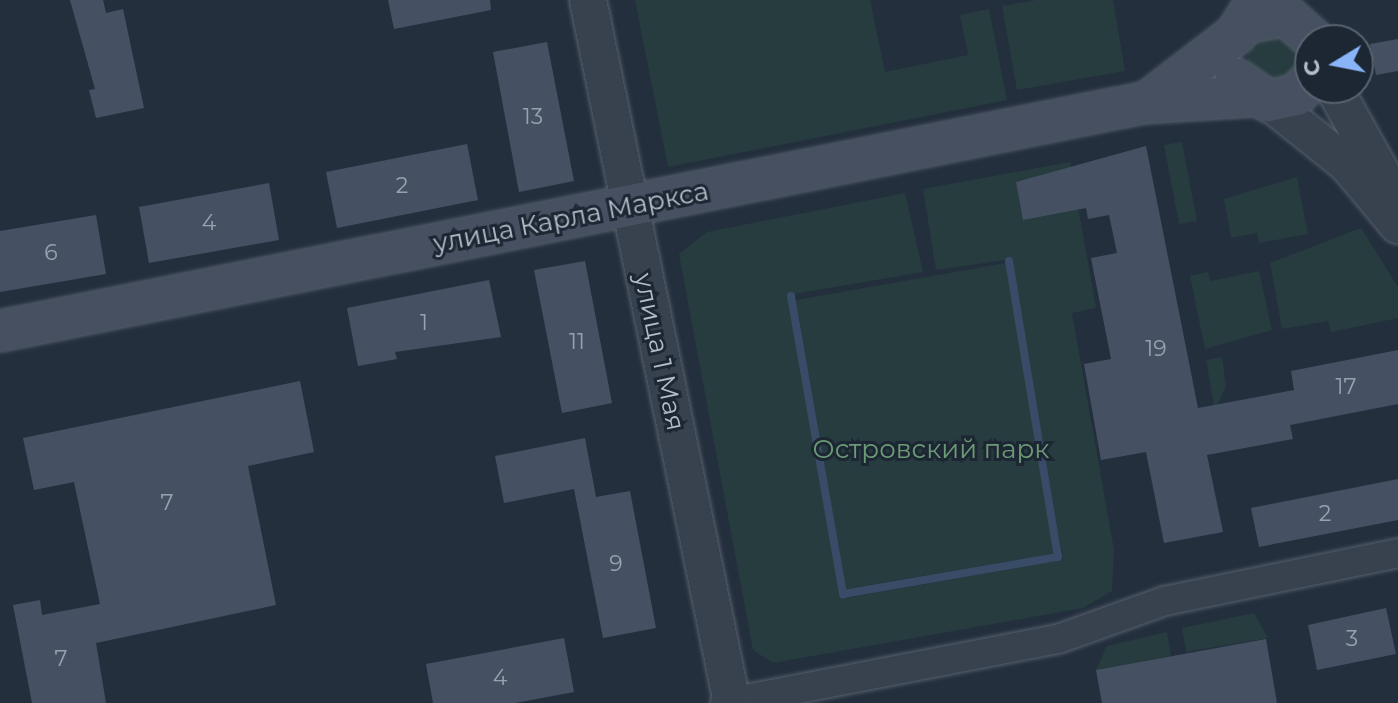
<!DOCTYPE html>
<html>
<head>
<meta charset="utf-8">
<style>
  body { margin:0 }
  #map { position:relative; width:1398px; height:703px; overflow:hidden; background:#242f3e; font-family:Montserrat,sans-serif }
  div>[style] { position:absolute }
  .green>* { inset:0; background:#263c3f }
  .round { border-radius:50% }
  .stream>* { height:8px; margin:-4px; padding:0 4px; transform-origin:4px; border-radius:4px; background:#394c67 }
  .building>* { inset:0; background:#455162 }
  .roads { filter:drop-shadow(0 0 2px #565f6c) drop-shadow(0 0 2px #565f6c) }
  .minor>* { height:28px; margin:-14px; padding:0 14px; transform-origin:14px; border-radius:14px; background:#38414e }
  .tertiary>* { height:36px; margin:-18px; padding:0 18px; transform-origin:18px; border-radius:18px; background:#38414e }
  .secondary>* { height:40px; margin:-20px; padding:0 20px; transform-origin:20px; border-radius:20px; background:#465061 }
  span { translate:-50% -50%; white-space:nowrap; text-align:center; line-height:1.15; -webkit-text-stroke:6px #1d2633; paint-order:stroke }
  .number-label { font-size:22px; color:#98a1af }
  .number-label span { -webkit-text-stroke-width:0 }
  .street-label { font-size:26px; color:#b4bcc9 }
  .park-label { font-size:26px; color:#6b9a76 }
  .north { position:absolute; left:1294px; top:24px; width:80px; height:80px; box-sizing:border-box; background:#1d2633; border:2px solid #59626f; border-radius:50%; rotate:260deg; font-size:22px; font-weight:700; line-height:32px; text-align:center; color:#b4bcc9 }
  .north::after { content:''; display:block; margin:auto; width:28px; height:36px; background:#8ab4f8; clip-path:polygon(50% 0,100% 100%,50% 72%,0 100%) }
</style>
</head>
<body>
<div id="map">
  <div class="green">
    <div style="clip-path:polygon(635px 0,870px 0,885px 72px,968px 55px,960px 15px,989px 9px,1007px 100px,668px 167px)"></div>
    <div style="clip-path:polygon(1036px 0,1113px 0,1125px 71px,1017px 90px,1002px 6px)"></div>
    <div class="round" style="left:1247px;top:31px;width:52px;height:52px"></div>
    <div style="clip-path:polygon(1182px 142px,1197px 221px,1179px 224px,1164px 145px)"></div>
    <div style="clip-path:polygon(1070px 162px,1096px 308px,1072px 313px,1114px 550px,1112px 591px,1083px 608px,773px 663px,753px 650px,679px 254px,707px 232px,905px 193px,923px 272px,788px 295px,840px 599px,1063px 560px,1012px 259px,936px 270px,923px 189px)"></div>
    <div style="clip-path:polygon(1297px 177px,1308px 234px,1259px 243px,1257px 233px,1231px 238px,1224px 199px)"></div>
    <div style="clip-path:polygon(1361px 228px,1398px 287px,1398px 318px,1331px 332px,1328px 321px,1282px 329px,1270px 263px)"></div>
    <div style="clip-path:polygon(1006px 263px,1057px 553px,846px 589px,796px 300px)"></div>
    <div style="clip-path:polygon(1259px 271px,1272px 330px,1205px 349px,1190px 276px,1208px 272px,1210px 281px)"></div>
    <div style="clip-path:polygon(1222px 357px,1226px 385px,1215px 412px,1206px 360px)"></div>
    <div style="clip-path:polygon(1254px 613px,1268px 638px,1186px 652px,1182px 628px)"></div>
    <div style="clip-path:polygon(1167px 632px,1171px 656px,1096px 670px,1107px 646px)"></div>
  </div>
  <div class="stream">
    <div style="left:791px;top:296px;width:303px;rotate:80.1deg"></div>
    <div style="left:843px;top:594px;width:218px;rotate:-9.8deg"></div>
    <div style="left:1058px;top:557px;width:300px;rotate:-99.4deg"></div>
  </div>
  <div class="building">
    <div style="clip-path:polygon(70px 0,103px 0,106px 13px,123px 9px,144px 108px,96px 118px,89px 90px,95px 89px)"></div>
    <div style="clip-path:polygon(388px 0,490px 0,491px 10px,394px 29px)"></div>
    <div style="clip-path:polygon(1398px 39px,1398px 71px,1376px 75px,1370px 44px)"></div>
    <div style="clip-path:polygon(547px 42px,574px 181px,519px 192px,493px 52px)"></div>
    <div style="clip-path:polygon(467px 144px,478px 200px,337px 228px,326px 172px)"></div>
    <div style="clip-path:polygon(1146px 146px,1198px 408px,1294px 390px,1291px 371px,1398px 350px,1398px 404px,1290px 425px,1293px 439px,1207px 455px,1223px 532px,1164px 543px,1146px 452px,1101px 460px,1084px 364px,1111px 359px,1091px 258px,1117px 253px,1109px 215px,1088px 219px,1086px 208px,1023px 220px,1016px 182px)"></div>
    <div style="clip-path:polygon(269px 183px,279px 240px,149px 263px,139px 207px)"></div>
    <div style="clip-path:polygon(96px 215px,106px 274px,0 292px,0 231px)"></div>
    <div style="clip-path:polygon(585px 261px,612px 403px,562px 413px,534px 270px)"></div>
    <div style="clip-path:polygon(489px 280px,501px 337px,395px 352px,397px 359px,358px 366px,347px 308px)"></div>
    <div style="clip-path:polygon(300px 381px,314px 452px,248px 466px,276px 605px,96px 643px,106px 703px,32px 703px,13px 605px,40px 600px,42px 615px,100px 604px,74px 482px,34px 490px,23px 438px)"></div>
    <div style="clip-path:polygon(585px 438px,596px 497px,630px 491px,656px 628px,603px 638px,574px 489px,504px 503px,495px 456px)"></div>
    <div style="clip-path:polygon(1398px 479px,1398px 520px,1259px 547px,1251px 508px)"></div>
    <div style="clip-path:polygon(1386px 608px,1396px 654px,1317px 670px,1308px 625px)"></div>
    <div style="clip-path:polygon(564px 638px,574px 692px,515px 703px,433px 703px,426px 664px)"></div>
    <div style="clip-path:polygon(1266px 639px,1277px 703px,1102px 703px,1096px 670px)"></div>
  </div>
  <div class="roads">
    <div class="minor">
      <div style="left:725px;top:703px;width:339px;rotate:-10.9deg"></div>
      <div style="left:1058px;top:639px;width:114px;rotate:-19.6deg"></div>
      <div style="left:1165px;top:601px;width:238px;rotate:-11.6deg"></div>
    </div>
    <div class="tertiary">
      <div style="left:588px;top:0;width:718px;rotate:78.42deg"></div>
      <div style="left:1334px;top:88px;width:124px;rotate:60.9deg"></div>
      <div style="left:1268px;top:101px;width:101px;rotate:38.6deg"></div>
      <div style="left:1347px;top:164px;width:80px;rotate:50.1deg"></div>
    </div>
    <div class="secondary">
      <div style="left:1245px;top:23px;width:42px;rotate:-11deg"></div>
      <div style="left:1286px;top:15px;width:38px;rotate:42deg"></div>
      <div style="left:1236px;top:79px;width:39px;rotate:35deg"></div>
      <div style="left:1268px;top:101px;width:29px;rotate:-12deg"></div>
      <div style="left:1296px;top:95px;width:20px;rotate:-45deg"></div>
      <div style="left:1150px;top:100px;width:108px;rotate:-37.5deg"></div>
      <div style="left:1236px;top:34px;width:40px;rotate:-58deg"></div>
      <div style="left:0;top:331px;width:1166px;rotate:-11.28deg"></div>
      <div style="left:1143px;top:103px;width:111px;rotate:-3.6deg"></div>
    </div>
  </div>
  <div class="number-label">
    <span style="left:533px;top:117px">13</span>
    <span style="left:402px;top:186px">2</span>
    <span style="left:209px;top:223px">4</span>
    <span style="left:51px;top:253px">6</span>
    <span style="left:424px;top:323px">1</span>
    <span style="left:577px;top:342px">11</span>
    <span style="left:1156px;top:349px">19</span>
    <span style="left:1346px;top:387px">17</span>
    <span style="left:167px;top:503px">7</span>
    <span style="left:1325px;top:514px">2</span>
    <span style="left:616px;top:564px">9</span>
    <span style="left:1352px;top:639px">3</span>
    <span style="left:61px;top:659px">7</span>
    <span style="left:500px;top:678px">4</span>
  </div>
  <div class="street-label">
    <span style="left:571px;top:218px;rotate:-11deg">улица Карла Маркса</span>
    <span style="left:659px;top:352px;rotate:78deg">улица 1 Мая</span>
  </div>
  <div class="park-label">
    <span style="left:931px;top:450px">Островский парк</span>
  </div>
  <div class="north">С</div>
</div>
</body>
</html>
